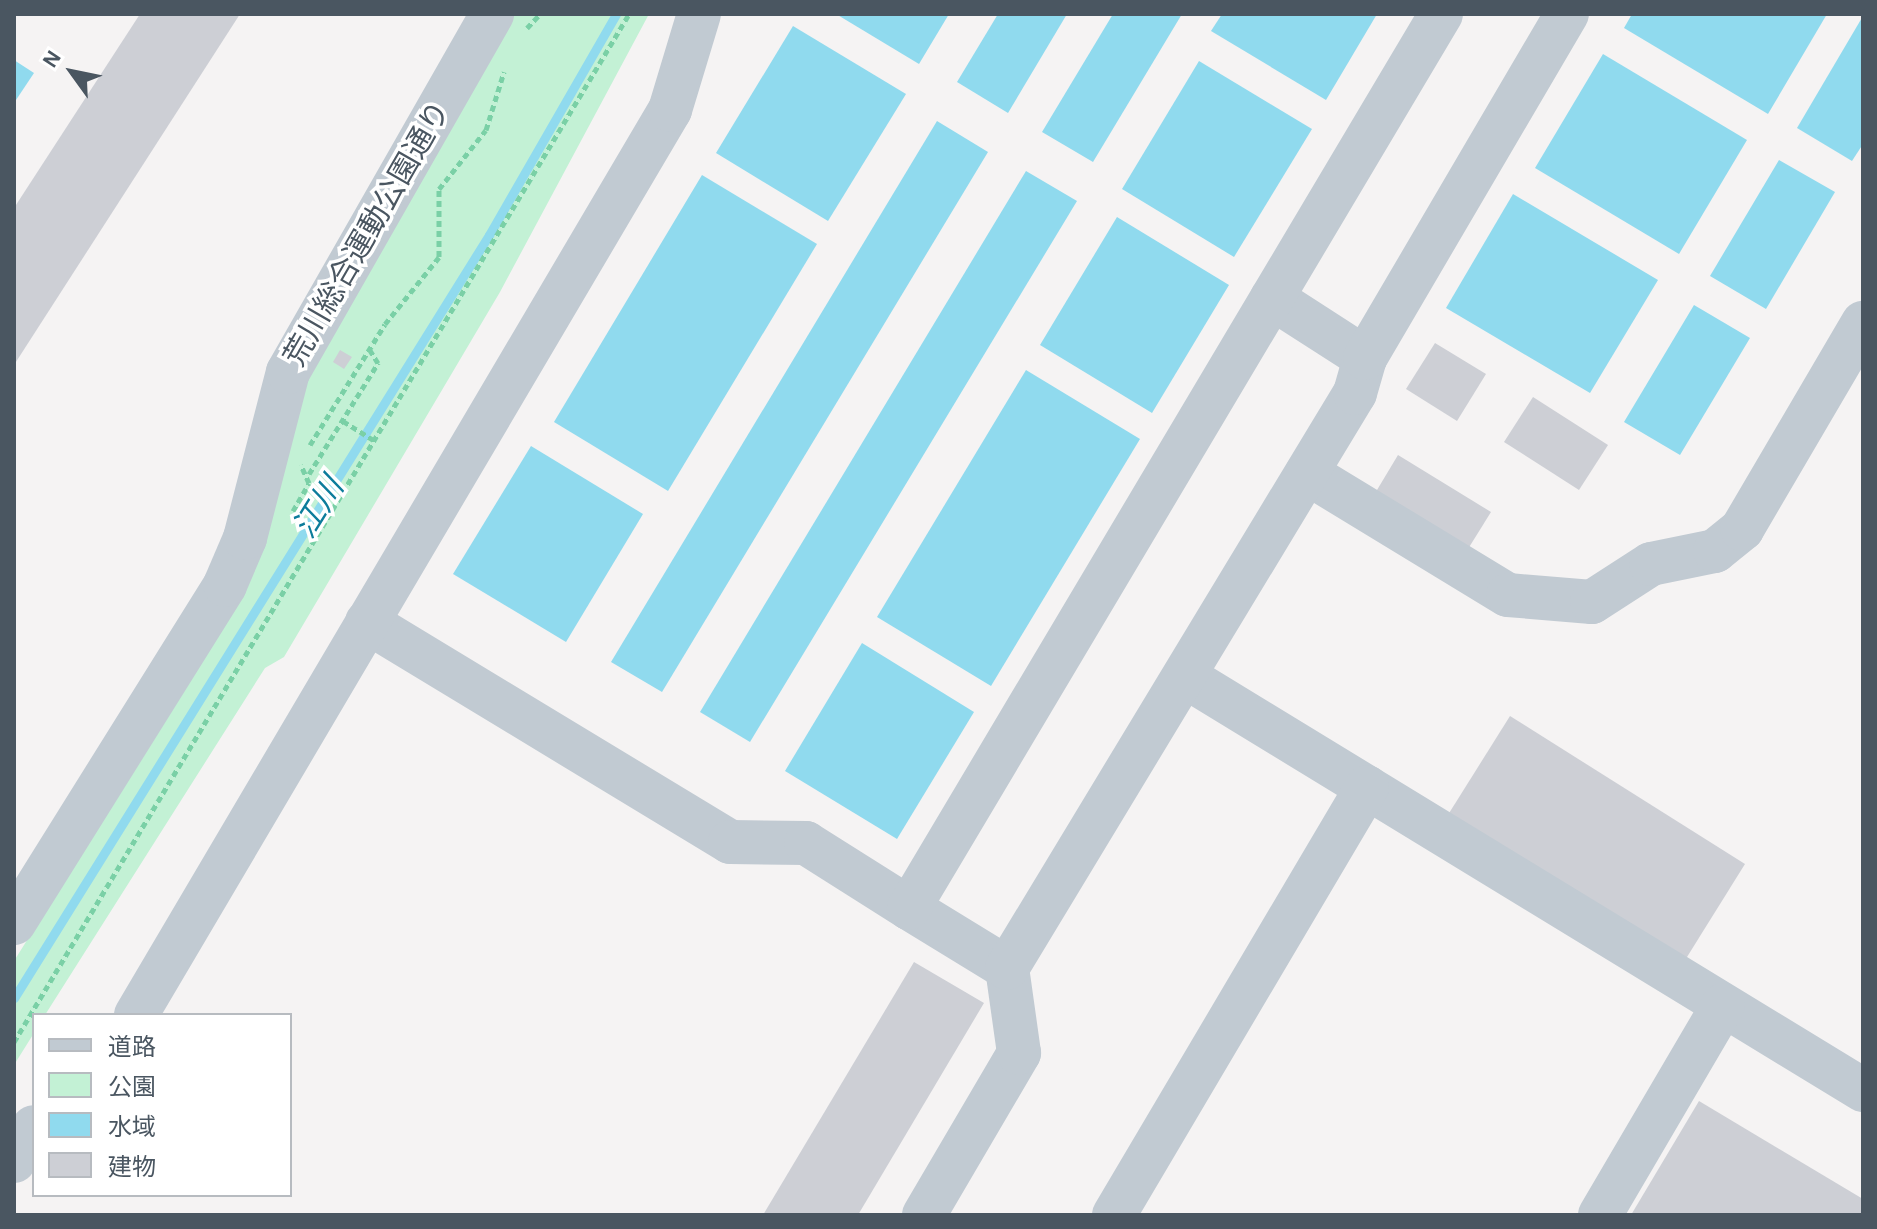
<!DOCTYPE html>
<html>
<head>
<meta charset="utf-8">
<style>
  body { margin:0 }
  #map { position:relative; width:1877px; height:1229px; overflow:hidden; background:#f5f3f3; font-family:"Alegreya Sans","Noto Sans JP",sans-serif }
  div>[style] { position:absolute }
  .green>* { inset:0; background:#c3f1d5 }
  .water>* { inset:0; background:#90daee }
  .stream>* { height:9px; margin:-4.5px; padding:0 4.5px; transform-origin:4.5px; border-radius:4.5px; background:#90daee }
  .building>* { inset:0; background:#cdcfd5 }
  .path>* { height:5px; margin-top:-2.5px; transform-origin:0; background:repeating-linear-gradient(90deg,#7ad0a6 0 6px,transparent 0 10px) }
  .minor>* { height:44px; margin:-22px; padding:0 22px; transform-origin:22px; border-radius:22px; background:#c1cad2 }
  span { translate:-50% -50%; white-space:nowrap; text-align:center; line-height:1.15; -webkit-text-stroke:7px #fff; paint-order:stroke }
  .street-label { font-size:30px; color:#4a5661 }
  .water-label { font-size:32px; color:#0c7c9b; font-style:italic }
  .frame { position:absolute; inset:0; border:16px solid #4a5661; pointer-events:none }
  .legend { position:absolute; left:32px; top:1013px; width:260px; height:184px; box-sizing:border-box; background:#fff; border:2px solid #b7bbc0; margin:0; padding:10px 14px; list-style:none; font-size:24px; color:#4a5661 }
  .legend li { display:flex; align-items:center; gap:16px; height:40px }
  .legend b { width:40px; border:2px solid #b7bbc0 }
  .north { position:absolute; left:32px; top:32px; width:80px; height:80px; -webkit-text-stroke:6px #fff; paint-order:stroke; rotate:303deg; font-size:22px; font-weight:700; line-height:32px; text-align:center; color:#4a5661 }
  .north::after { content:''; display:block; margin:auto; width:28px; height:36px; background:#4a5661; clip-path:polygon(50% 0,100% 100%,50% 72%,0 100%) }
</style>
</head>
<body>
<div id="map">
  <div class="green">
    <div style="clip-path:polygon(509px 14px,649px 14px,500px 292px,284px 657px,265px 668px,45px 1015px,34px 1015px,34px 1033px,14px 1065px,14px 961px,242px 597px,299px 381px)"></div>
  </div>
  <div class="water">
    <div style="clip-path:polygon(836px 14px,949px 14px,919px 64px)"></div>
    <div style="clip-path:polygon(998px 14px,1067px 14px,1008px 113px,957px 82px)"></div>
    <div style="clip-path:polygon(1113px 14px,1182px 14px,1093px 162px,1042px 132px)"></div>
    <div style="clip-path:polygon(1222px 14px,1377px 14px,1326px 100px,1211px 31px)"></div>
    <div style="clip-path:polygon(1632px 14px,1827px 14px,1768px 114px,1624px 28px)"></div>
    <div style="clip-path:polygon(1863px 16px,1863px 144px,1852px 161px,1797px 128px)"></div>
    <div style="clip-path:polygon(793px 26px,906px 94px,828px 221px,716px 153px)"></div>
    <div style="clip-path:polygon(1603px 54px,1747px 140px,1679px 254px,1535px 168px)"></div>
    <div style="clip-path:polygon(14px 60px,34px 73px,14px 103px)"></div>
    <div style="clip-path:polygon(1199px 61px,1312px 129px,1234px 257px,1122px 189px)"></div>
    <div style="clip-path:polygon(937px 121px,988px 152px,662px 692px,611px 662px)"></div>
    <div style="clip-path:polygon(1779px 160px,1835px 192px,1766px 309px,1710px 276px)"></div>
    <div style="clip-path:polygon(1026px 171px,1077px 201px,750px 742px,700px 712px)"></div>
    <div style="clip-path:polygon(702px 175px,817px 244px,668px 491px,554px 422px)"></div>
    <div style="clip-path:polygon(1513px 194px,1658px 280px,1590px 393px,1446px 308px)"></div>
    <div style="clip-path:polygon(1117px 217px,1229px 285px,1152px 413px,1040px 345px)"></div>
    <div style="clip-path:polygon(1694px 305px,1750px 338px,1680px 455px,1624px 422px)"></div>
    <div style="clip-path:polygon(1026px 370px,1140px 439px,991px 686px,877px 617px)"></div>
    <div style="clip-path:polygon(531px 446px,643px 514px,566px 642px,453px 574px)"></div>
    <div style="clip-path:polygon(862px 643px,974px 712px,897px 839px,785px 771px)"></div>
  </div>
  <div class="stream">
    <div style="left:14px;top:998px;width:899px;rotate:-58.1deg"></div>
    <div style="left:489px;top:235px;width:255px;rotate:-60.1deg"></div>
  </div>
  <div class="building">
    <div style="clip-path:polygon(140px 14px,240px 14px,14px 365px,14px 208px)"></div>
    <div style="clip-path:polygon(1435px 343px,1486px 374px,1457px 421px,1406px 389px)"></div>
    <div style="clip-path:polygon(340px 350px,352px 357px,344px 369px,333px 362px)"></div>
    <div style="clip-path:polygon(1533px 397px,1608px 445px,1579px 490px,1504px 442px)"></div>
    <div style="clip-path:polygon(1398px 455px,1491px 512px,1463px 557px,1371px 500px)"></div>
    <div style="clip-path:polygon(1510px 716px,1745px 864px,1682px 965px,1446px 818px)"></div>
    <div style="clip-path:polygon(914px 962px,984px 1003px,858px 1215px,763px 1215px)"></div>
    <div style="clip-path:polygon(1699px 1101px,1863px 1199px,1863px 1215px,1631px 1215px)"></div>
  </div>
  <div class="path">
    <div style="left:527px;top:28px;width:19px;rotate:-47deg"></div>
    <div style="left:343px;top:421px;width:39px;rotate:32deg"></div>
    <div style="left:310px;top:445px;width:142px;rotate:-58.2deg"></div>
    <div style="left:385px;top:324px;width:86px;rotate:-51.1deg"></div>
    <div style="left:439px;top:257px;width:68px;rotate:-90deg"></div>
    <div style="left:439px;top:189px;width:75px;rotate:-51.5deg"></div>
    <div style="left:486px;top:130px;width:61px;rotate:-72.8deg"></div>
    <div style="left:309px;top:474px;width:131px;rotate:-58.1deg"></div>
    <div style="left:378px;top:363px;width:15px;rotate:-122deg"></div>
    <div style="left:293px;top:511px;width:32px;rotate:-60deg"></div>
    <div style="left:309px;top:483px;width:20px;rotate:-114deg"></div>
    <div style="left:14px;top:1042px;width:1198px;rotate:-59.11deg"></div>
  </div>
  <div class="minor">
    <div style="left:1272px;top:298px;width:111px;rotate:32.8deg"></div>
    <div style="left:1307px;top:473px;width:235px;rotate:31.3deg"></div>
    <div style="left:1508px;top:595px;width:84px;rotate:4.8deg"></div>
    <div style="left:1592px;top:602px;width:70px;rotate:-32.8deg"></div>
    <div style="left:1651px;top:564px;width:65px;rotate:-11.5deg"></div>
    <div style="left:1715px;top:551px;width:35px;rotate:-39deg"></div>
    <div style="left:1742px;top:529px;width:239px;rotate:-59.6deg"></div>
    <div style="left:367px;top:622px;width:424px;rotate:31.2deg"></div>
    <div style="left:730px;top:842px;width:76px;rotate:0.8deg"></div>
    <div style="left:806px;top:843px;width:122px;rotate:32.3deg"></div>
    <div style="left:1186px;top:677px;width:793px;rotate:31.39deg"></div>
    <div style="left:14px;top:923px;width:398px;rotate:-58deg"></div>
    <div style="left:225px;top:585px;width:51px;rotate:-66.9deg"></div>
    <div style="left:245px;top:538px;width:171px;rotate:-75.5deg"></div>
    <div style="left:288px;top:372px;width:412px;rotate:-60.3deg"></div>
    <div style="left:1007px;top:968px;width:115px;rotate:-148.5deg"></div>
    <div style="left:909px;top:908px;width:1040px;rotate:-59.24deg"></div>
    <div style="left:136px;top:1015px;width:1051px;rotate:-59.46deg"></div>
    <div style="left:670px;top:110px;width:100px;rotate:-73.2deg"></div>
    <div style="left:14px;top:1161px;width:39px;rotate:-60deg"></div>
    <div style="left:924px;top:1215px;width:188px;rotate:-59.6deg"></div>
    <div style="left:1019px;top:1053px;width:86px;rotate:-98deg"></div>
    <div style="left:1007px;top:968px;width:672px;rotate:-58.82deg"></div>
    <div style="left:1355px;top:393px;width:36px;rotate:-74deg"></div>
    <div style="left:1365px;top:358px;width:399px;rotate:-59.6deg"></div>
    <div style="left:1114px;top:1215px;width:497px;rotate:-59.4deg"></div>
    <div style="left:1600px;top:1215px;width:243px;rotate:-59.6deg"></div>
  </div>
  <div class="street-label">
    <span style="left:368px;top:234px;rotate:-60deg">荒川総合運動公園通り</span>
  </div>
  <div class="water-label">
    <span style="left:319px;top:508px;rotate:-58deg">江川</span>
  </div>
  <div class="frame"></div>
  <ul class="legend">
  <li><b style="height:10px;background:#c1cad2"></b>道路</li>
  <li><b style="height:22px;background:#c3f1d5"></b>公園</li>
  <li><b style="height:22px;background:#90daee"></b>水域</li>
  <li><b style="height:22px;background:#cdcfd5"></b>建物</li>
  </ul>
  <div class="north">N</div>
</div>
</body>
</html>
